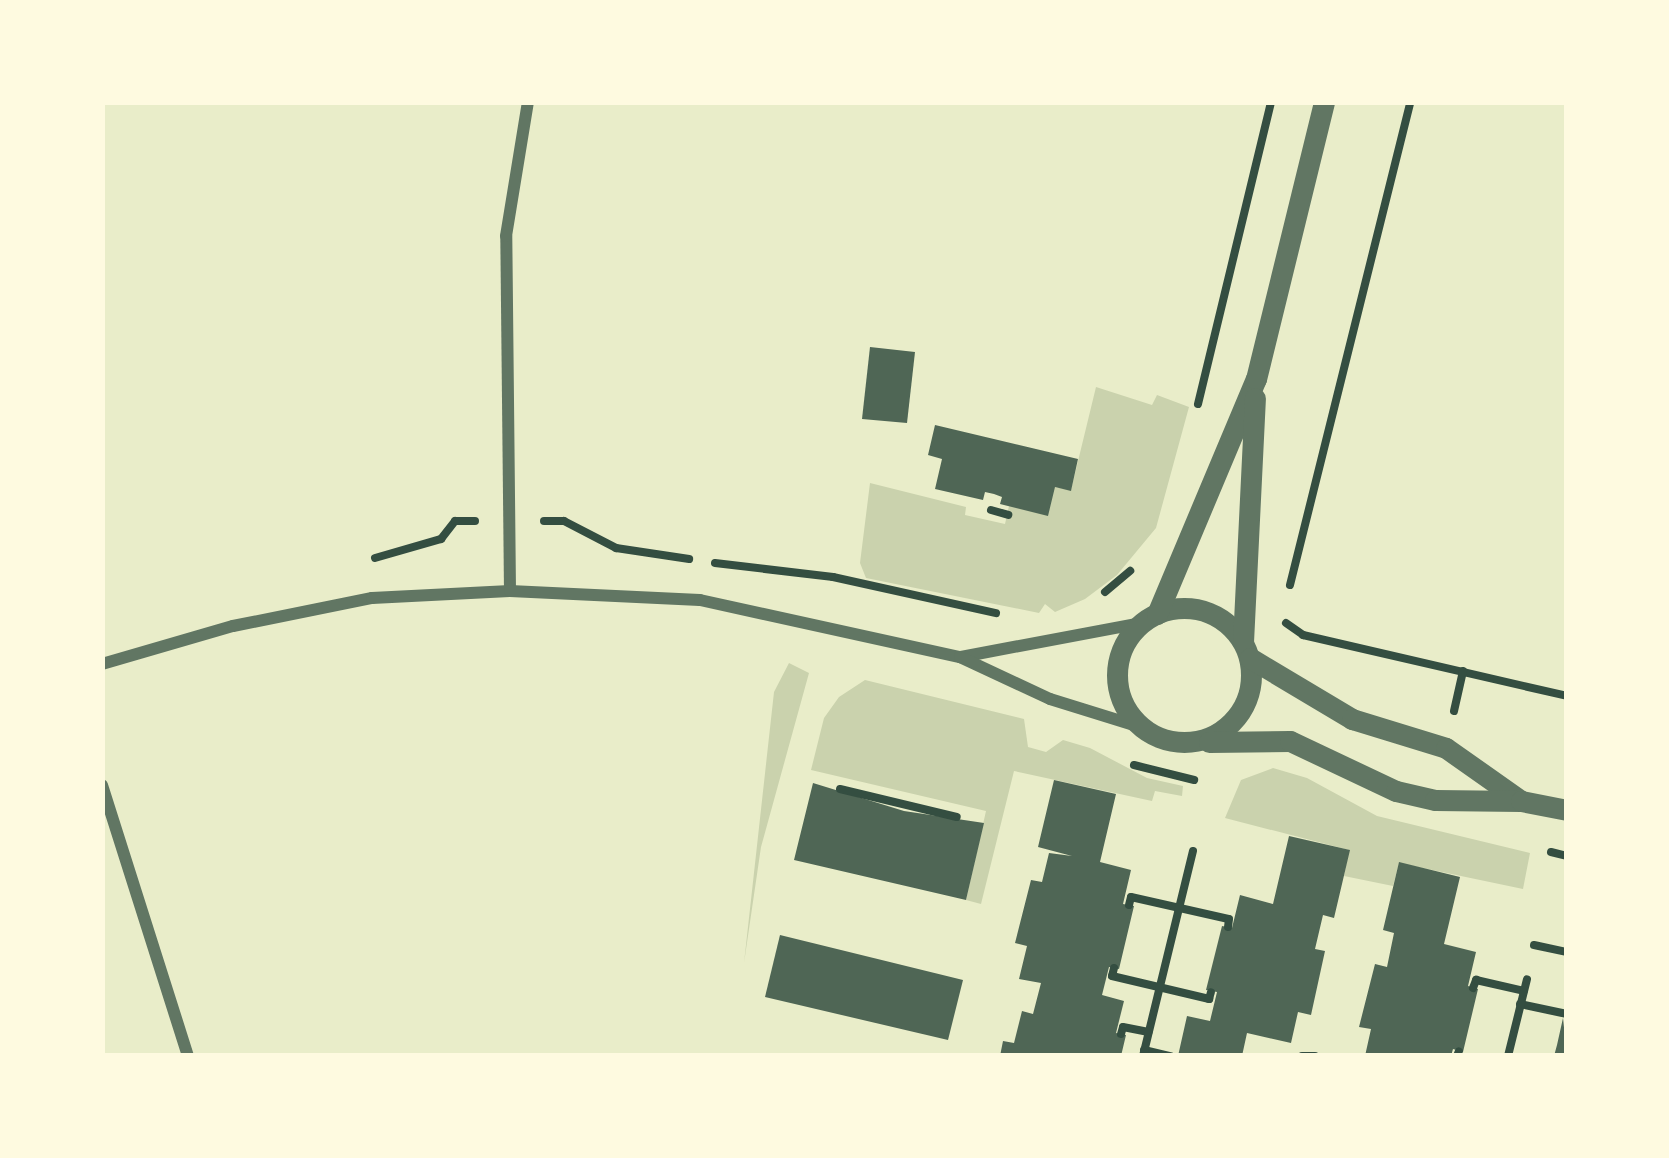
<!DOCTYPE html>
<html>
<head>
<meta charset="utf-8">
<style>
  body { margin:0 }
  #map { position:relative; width:1669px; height:1158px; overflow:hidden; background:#e9edc9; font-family:Signika,sans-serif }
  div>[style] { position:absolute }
  .green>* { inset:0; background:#cad2ad }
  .building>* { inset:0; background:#4f6655 }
  .path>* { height:8px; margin:-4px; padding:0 4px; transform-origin:4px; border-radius:4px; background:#344e41 }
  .minor>* { height:12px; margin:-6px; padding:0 6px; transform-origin:6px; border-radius:6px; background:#617663 }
  .tertiary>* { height:21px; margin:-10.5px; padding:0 10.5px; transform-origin:10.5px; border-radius:10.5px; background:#617663 }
  .tertiary>.ring { margin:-10.5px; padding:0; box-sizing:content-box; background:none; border:21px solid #617663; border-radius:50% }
  span { translate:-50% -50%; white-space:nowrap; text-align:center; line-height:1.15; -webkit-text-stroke:12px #fefae0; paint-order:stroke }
  .frame { position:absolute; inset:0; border:105px solid #fefae0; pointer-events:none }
</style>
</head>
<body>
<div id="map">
  <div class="green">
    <div style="clip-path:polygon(1096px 387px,1152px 405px,1157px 395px,1189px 407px,1156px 528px,1117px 575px,1085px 599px,1055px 612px,1045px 604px,1039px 613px,866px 578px,860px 563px,870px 483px,966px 507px,965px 515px,1005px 524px,1009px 506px,1055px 487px,1071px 490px)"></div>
    <div style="clip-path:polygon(789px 663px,809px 673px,761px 847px,744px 963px,774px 692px)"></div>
    <div style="clip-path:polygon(865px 680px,1024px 719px,1028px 747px,1046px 752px,1063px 740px,1090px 748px,1147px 778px,1183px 786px,1182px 796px,1155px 791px,1152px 801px,1014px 771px,981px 904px,966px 900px,986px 811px,811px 770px,824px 718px,839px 697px)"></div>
    <div style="clip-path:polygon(1273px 768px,1307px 778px,1377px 816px,1530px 853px,1523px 889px,1399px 863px,1393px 886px,1344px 876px,1349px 850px,1225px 818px,1241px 780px)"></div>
  </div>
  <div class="building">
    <div style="clip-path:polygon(870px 347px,915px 352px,907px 423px,862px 419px)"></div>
    <div style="clip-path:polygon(935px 425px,1078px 459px,1071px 491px,1055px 487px,1048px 516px,1000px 504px,1002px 497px,994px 494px,985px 492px,983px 500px,935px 489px,942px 459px,928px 455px)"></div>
    <div style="clip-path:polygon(1054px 780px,1116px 794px,1100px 862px,1131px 870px,1123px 904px,1134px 906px,1119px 969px,1109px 967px,1102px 995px,1124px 1001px,1116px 1033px,1126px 1035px,1121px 1056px,1000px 1056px,1003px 1041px,1014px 1043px,1022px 1011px,1033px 1014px,1041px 983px,1019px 979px,1027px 946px,1015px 943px,1031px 880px,1042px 882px,1049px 853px,1072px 856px,1038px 847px)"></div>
    <div style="clip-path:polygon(813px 783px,904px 811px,984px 823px,966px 900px,794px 860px)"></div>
    <div style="clip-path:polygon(1289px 836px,1350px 850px,1334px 918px,1323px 915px,1315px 949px,1325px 951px,1311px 1015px,1298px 1012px,1291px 1043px,1247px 1033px,1242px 1056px,1178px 1056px,1187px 1016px,1210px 1021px,1217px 992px,1206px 990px,1222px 926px,1232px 928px,1240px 895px,1273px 904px)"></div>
    <div style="clip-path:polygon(1399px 862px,1460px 877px,1444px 944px,1476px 952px,1468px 986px,1478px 989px,1463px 1052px,1453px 1049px,1451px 1056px,1365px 1056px,1371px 1029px,1359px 1027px,1375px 964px,1387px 967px,1394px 933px,1383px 930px)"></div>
    <div style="clip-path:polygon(780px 935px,963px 980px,948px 1040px,765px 997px)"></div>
    <div style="clip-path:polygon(1563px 1018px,1567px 1056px,1554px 1056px,1557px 1045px)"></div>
  </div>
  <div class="path">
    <div style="left:1198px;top:404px;width:311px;rotate:-76.4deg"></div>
    <div style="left:991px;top:510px;width:18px;rotate:16deg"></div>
    <div style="left:544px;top:521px;width:20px"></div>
    <div style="left:564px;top:521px;width:59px;rotate:27.4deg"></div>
    <div style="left:616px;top:548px;width:74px;rotate:8.6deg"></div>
    <div style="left:375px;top:558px;width:69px;rotate:-16.1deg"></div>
    <div style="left:441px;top:539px;width:23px;rotate:-52deg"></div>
    <div style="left:455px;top:521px;width:20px"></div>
    <div style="left:715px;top:563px;width:119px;rotate:6.8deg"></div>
    <div style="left:833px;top:577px;width:167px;rotate:12.5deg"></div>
    <div style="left:1290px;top:585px;width:498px;rotate:-76deg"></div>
    <div style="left:1105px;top:592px;width:33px;rotate:-40deg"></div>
    <div style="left:1286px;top:623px;width:21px;rotate:35deg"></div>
    <div style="left:1303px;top:635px;width:271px;rotate:13deg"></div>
    <div style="left:1454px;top:711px;width:41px;rotate:-77.3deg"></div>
    <div style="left:1134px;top:765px;width:62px;rotate:14deg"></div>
    <div style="left:840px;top:789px;width:120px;rotate:13.5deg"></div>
    <div style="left:1551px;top:852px;width:16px;rotate:14deg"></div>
    <div style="left:1129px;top:905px;width:8px;rotate:-76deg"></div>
    <div style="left:1131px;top:897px;width:100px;rotate:12.7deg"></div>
    <div style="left:1229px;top:919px;width:8px;rotate:97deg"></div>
    <div style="left:1534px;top:945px;width:34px;rotate:12deg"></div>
    <div style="left:1114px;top:968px;width:8px;rotate:104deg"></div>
    <div style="left:1112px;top:976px;width:100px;rotate:13.3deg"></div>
    <div style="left:1209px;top:999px;width:7px;rotate:-74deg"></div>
    <div style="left:1473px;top:988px;width:9px;rotate:-69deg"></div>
    <div style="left:1476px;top:980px;width:49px;rotate:12.9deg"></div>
    <div style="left:1520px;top:1004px;width:48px;rotate:12deg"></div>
    <div style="left:1121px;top:1034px;width:7px;rotate:-74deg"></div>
    <div style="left:1123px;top:1027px;width:26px;rotate:11deg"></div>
    <div style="left:1144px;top:1050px;width:28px;rotate:13deg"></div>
    <div style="left:1143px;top:1056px;width:211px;rotate:-76.3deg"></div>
    <div style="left:1302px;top:1056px;width:13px"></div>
    <div style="left:1457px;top:1056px;width:5px;rotate:-68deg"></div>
    <div style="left:1508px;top:1056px;width:79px;rotate:-76.1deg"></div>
  </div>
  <div class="minor">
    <div style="left:510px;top:591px;width:355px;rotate:-90.6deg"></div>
    <div style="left:506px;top:236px;width:136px;rotate:-80.7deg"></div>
    <div style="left:961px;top:657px;width:183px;rotate:-10.7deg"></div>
    <div style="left:102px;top:664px;width:136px;rotate:-16.2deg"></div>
    <div style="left:233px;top:626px;width:142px;rotate:-11.4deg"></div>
    <div style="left:372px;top:598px;width:138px;rotate:-2.9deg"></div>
    <div style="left:510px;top:591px;width:190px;rotate:2.7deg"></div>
    <div style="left:700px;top:600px;width:266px;rotate:12.4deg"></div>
    <div style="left:960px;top:657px;width:99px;rotate:25deg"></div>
    <div style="left:1050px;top:699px;width:97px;rotate:17.3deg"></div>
    <div style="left:102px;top:785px;width:284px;rotate:72.4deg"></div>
  </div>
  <div class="tertiary">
    <div class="ring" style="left:1117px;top:608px;width:113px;height:113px"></div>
    <div style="left:1157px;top:614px;width:255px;rotate:-67.2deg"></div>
    <div style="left:1256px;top:379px;width:285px;rotate:-76.2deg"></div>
    <div style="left:1243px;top:642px;width:244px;rotate:-87.2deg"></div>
    <div style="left:1250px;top:658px;width:119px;rotate:30.9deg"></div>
    <div style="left:1352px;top:719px;width:98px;rotate:17.1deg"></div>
    <div style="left:1446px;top:748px;width:92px;rotate:35.2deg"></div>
    <div style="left:1209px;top:742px;width:81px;rotate:-0.7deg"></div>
    <div style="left:1290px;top:741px;width:117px;rotate:25.3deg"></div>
    <div style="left:1396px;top:791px;width:40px;rotate:13deg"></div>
    <div style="left:1435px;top:800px;width:86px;rotate:0.7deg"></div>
    <div style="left:1521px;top:801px;width:47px;rotate:11.1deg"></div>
  </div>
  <div class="frame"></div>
</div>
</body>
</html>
